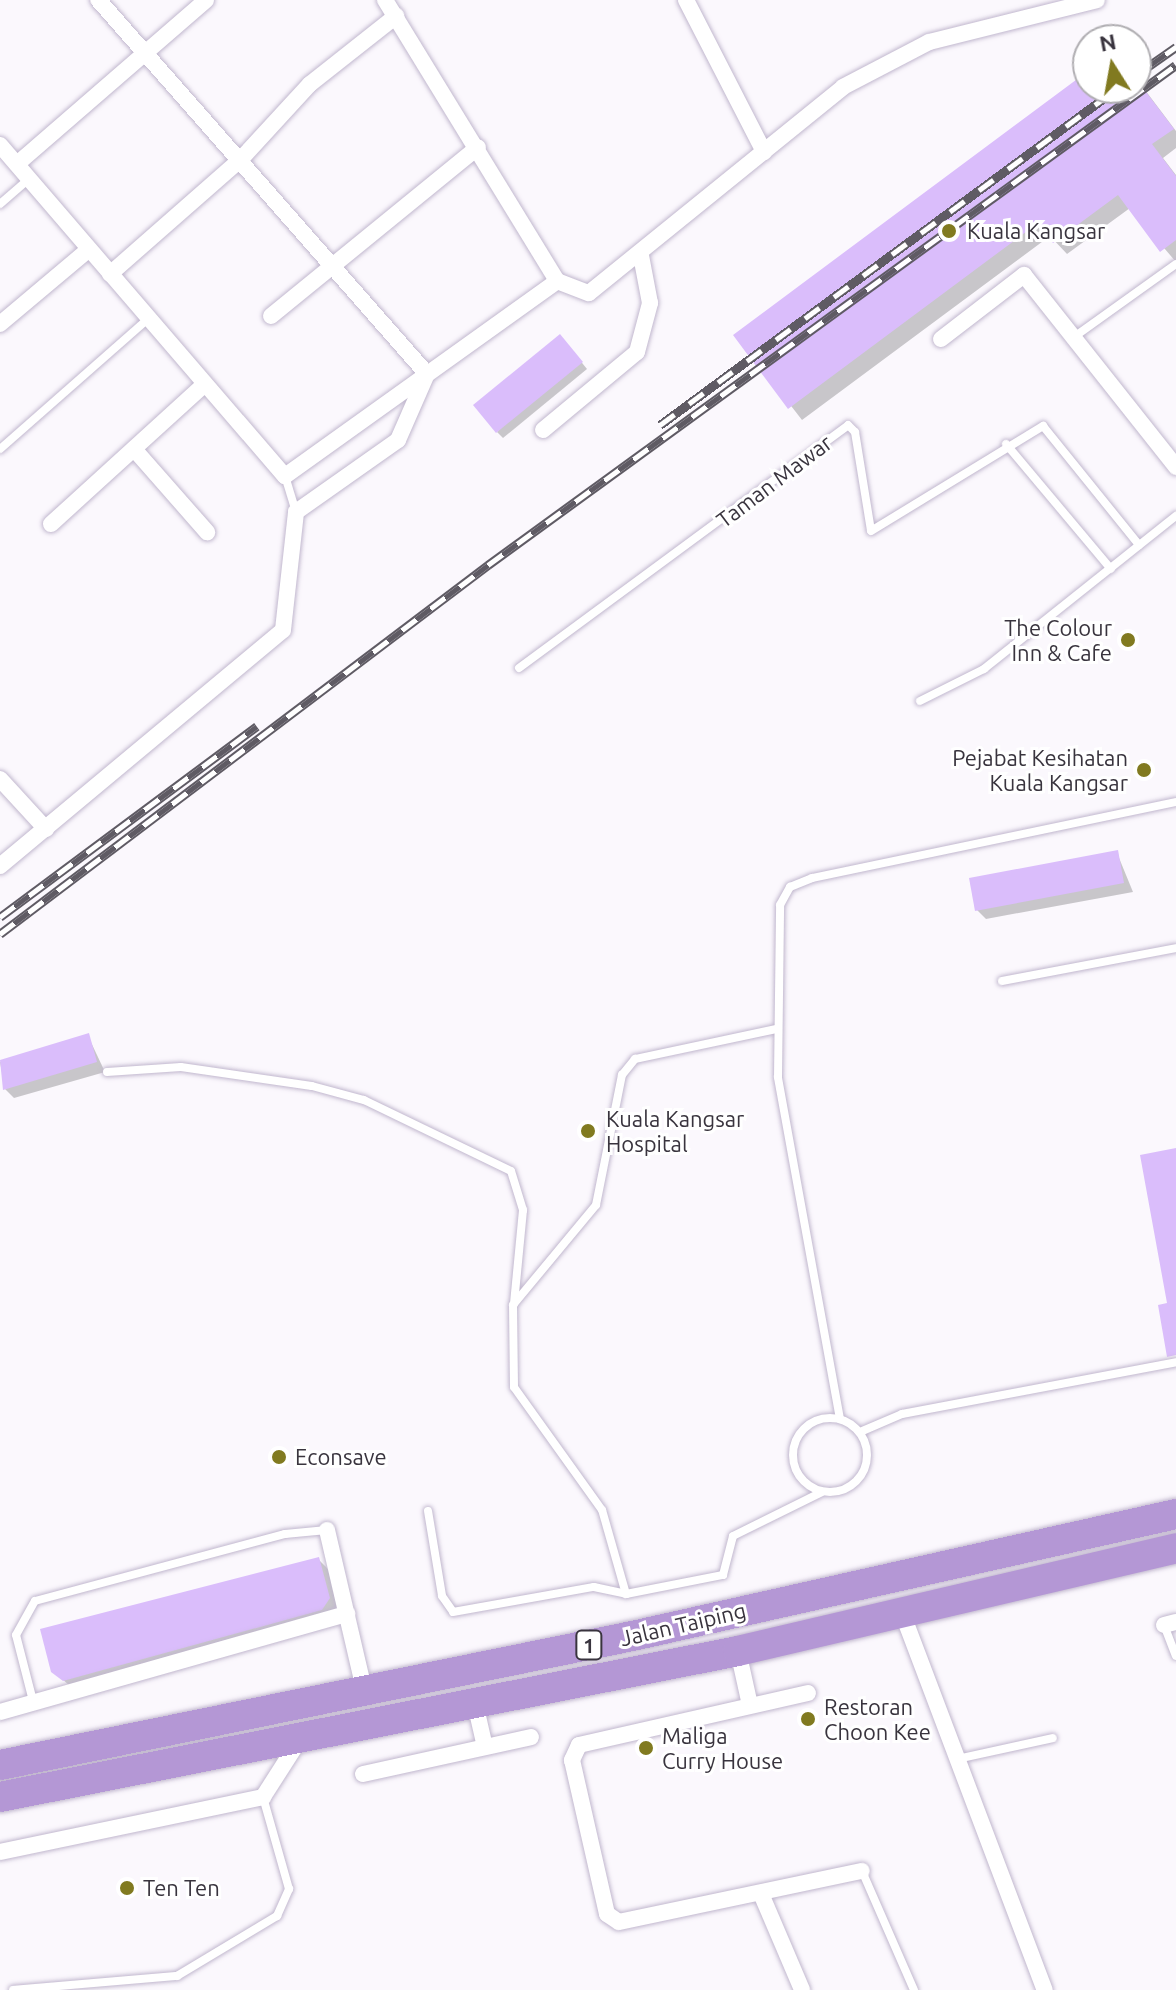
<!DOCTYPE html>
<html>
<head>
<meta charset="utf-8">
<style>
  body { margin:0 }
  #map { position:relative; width:1176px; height:1990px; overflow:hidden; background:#fbf8fd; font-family:Ubuntu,sans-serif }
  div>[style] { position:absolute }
  .shadow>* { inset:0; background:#0003 }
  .building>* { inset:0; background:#dabdfb }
  .roads { filter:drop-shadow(0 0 2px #c1b7ce) drop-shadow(0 0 2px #c1b7ce) }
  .lane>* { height:8px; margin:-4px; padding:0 4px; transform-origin:4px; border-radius:4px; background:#fff }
  .lane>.ring { margin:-4px; padding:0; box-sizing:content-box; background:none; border:8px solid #fff; border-radius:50% }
  .street>* { height:16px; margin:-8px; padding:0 8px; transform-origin:8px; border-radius:8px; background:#fff }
  .highway>* { height:30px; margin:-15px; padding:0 15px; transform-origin:15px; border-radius:15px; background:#b497d5 }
  .rail>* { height:9px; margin-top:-4.5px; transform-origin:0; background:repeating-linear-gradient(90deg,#fff 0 18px,#5f5b64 0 36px); box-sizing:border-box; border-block:2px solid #5f5b64 }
  .dots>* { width:22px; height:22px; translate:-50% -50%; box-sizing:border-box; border:4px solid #fff; border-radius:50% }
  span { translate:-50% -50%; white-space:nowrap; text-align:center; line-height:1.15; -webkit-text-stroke:6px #fff; paint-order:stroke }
  .shield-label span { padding:2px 6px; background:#fff; border:2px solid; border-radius:6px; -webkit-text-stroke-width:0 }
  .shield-label { font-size:20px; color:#39343e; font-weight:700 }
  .poi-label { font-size:22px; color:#39343e }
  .left { translate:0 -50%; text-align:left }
  .right { translate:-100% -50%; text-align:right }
  .street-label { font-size:22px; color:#39343e }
  .north { position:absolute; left:1072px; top:24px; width:80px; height:80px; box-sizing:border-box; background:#fff; border:2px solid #b0aeb2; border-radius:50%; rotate:349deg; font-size:22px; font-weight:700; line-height:32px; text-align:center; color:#39343e }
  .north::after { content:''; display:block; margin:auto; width:28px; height:36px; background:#817a20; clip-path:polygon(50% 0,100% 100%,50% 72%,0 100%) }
</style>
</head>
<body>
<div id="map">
  <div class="shadow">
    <div style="clip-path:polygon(1088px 73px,1088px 88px,1136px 88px,1136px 78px,1176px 131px,1176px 148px,1163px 158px,1176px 175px,1176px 262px,1130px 208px,1067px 254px,1050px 236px,802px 420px,736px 335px)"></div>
    <div style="clip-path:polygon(566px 343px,587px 369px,503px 438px,497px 432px)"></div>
    <div style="clip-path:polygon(1117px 853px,1133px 892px,986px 919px,977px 910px)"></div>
    <div style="clip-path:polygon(88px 1036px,105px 1072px,14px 1098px,5px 1089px,0 1062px)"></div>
    <div style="clip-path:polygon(318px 1559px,331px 1572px,341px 1612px,78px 1693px,53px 1671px)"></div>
  </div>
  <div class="building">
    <div style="clip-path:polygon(1088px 71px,1088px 88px,1143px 88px,1174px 129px,1152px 144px,1176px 176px,1176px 240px,1160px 252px,1118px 195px,1053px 243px,1038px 223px,788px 409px,733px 335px)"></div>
    <div style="clip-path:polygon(560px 334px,583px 362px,496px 433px,473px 405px)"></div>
    <div style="clip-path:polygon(1118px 850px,1124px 883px,975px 911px,969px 878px)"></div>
    <div style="clip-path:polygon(89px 1033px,97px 1062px,3px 1090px,0 1060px)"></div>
    <div style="clip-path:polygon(1176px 1148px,1176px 1355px,1167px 1357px,1158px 1305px,1167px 1303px,1140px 1155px)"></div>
    <div style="clip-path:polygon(319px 1557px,330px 1598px,322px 1610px,63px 1681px,51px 1672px,40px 1629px)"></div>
  </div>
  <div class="roads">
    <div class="lane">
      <div style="left:0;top:204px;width:38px;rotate:-41deg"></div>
      <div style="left:1074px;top:337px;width:125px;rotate:-35.6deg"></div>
      <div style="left:1006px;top:444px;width:163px;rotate:50deg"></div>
      <div style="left:0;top:449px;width:197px;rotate:-41.3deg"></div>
      <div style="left:285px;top:476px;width:38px;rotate:73deg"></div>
      <div style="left:519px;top:668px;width:409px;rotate:-36.4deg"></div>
      <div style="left:848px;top:425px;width:10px;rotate:45deg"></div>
      <div style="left:855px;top:432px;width:100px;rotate:80.8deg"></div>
      <div style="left:871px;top:531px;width:202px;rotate:-31.4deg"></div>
      <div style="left:1043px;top:426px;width:153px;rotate:51.1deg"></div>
      <div style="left:920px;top:701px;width:72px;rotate:-26.6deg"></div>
      <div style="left:984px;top:669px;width:246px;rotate:-38.6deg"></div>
      <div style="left:1002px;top:981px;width:177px;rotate:-10.7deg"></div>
      <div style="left:107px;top:1072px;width:74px;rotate:-3.9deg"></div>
      <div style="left:181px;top:1067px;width:132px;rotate:8.3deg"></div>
      <div style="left:312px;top:1086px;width:54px;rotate:15.1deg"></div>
      <div style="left:364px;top:1100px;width:163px;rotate:25.8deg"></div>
      <div style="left:511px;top:1171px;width:41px;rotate:72.9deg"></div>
      <div style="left:523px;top:1210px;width:94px;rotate:95.5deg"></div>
      <div class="ring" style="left:793px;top:1418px;width:66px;height:66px"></div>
      <div style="left:840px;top:1419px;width:348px;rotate:-100.3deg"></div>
      <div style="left:778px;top:1077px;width:172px;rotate:-89.3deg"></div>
      <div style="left:780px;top:905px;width:21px;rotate:-61deg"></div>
      <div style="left:790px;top:887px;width:24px;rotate:-22deg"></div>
      <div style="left:812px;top:878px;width:372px;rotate:-11.8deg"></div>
      <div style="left:860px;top:1432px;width:46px;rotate:-23.2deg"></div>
      <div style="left:902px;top:1414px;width:279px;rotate:-10.7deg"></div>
      <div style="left:428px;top:1511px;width:86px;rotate:80.6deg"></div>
      <div style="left:442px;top:1596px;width:19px;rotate:55deg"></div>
      <div style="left:453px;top:1612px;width:143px;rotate:-10.1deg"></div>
      <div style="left:594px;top:1587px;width:33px;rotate:12deg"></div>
      <div style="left:626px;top:1594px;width:99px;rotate:-11.1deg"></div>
      <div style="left:723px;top:1575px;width:40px;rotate:-75.6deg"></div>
      <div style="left:733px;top:1536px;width:99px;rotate:-26.3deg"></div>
      <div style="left:626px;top:1594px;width:87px;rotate:-105.9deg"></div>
      <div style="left:602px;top:1510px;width:151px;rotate:-125.6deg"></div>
      <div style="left:514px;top:1387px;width:82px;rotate:-90.7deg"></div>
      <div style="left:513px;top:1305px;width:130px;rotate:-50.3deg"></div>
      <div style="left:596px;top:1205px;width:133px;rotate:-78.7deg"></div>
      <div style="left:622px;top:1075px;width:21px;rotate:-51deg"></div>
      <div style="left:635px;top:1059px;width:144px;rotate:-12deg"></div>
      <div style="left:1164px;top:1625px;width:33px;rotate:69deg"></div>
      <div style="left:33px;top:1701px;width:68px;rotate:-104.4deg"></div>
      <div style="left:16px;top:1635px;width:39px;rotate:-61deg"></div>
      <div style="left:35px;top:1601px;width:259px;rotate:-15deg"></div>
      <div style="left:285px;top:1534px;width:42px;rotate:-5.4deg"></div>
      <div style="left:957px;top:1759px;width:98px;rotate:-12.3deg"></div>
      <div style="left:862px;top:1871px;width:130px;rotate:66.4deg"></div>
      <div style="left:13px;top:1990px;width:165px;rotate:-4.9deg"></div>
      <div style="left:177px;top:1976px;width:117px;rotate:-31deg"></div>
      <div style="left:277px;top:1916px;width:30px;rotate:-66deg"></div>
      <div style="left:289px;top:1889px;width:96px;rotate:-105.8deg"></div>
    </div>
    <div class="street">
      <div style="left:385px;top:0;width:329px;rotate:58.5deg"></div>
      <div style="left:557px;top:281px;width:34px;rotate:21deg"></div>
      <div style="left:589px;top:293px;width:327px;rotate:-39deg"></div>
      <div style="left:843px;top:87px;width:97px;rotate:-27.6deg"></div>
      <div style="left:929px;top:42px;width:173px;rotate:-14deg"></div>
      <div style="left:686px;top:0;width:171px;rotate:62.8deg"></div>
      <div style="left:0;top:145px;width:437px;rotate:49.3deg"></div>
      <div style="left:285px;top:476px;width:335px;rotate:-35.6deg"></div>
      <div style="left:17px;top:164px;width:250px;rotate:-40.9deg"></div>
      <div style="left:110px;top:274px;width:174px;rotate:-41.3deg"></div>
      <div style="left:241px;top:159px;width:102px;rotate:-47.4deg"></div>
      <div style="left:310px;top:84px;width:110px;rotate:-38.3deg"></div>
      <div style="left:271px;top:316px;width:267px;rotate:-39.2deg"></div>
      <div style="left:0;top:324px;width:116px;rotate:-40.1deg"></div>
      <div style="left:941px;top:339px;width:105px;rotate:-37.6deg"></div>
      <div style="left:1024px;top:275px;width:245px;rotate:51.6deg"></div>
      <div style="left:543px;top:430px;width:122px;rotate:-39.7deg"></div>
      <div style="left:637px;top:352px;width:51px;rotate:-75.1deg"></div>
      <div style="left:650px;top:303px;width:48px;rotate:-100.8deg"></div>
      <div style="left:134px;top:449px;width:111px;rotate:48.7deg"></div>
      <div style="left:51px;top:524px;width:208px;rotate:-42.3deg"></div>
      <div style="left:0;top:779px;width:68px;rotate:47.4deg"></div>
      <div style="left:0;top:866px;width:368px;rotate:-39.8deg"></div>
      <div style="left:283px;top:630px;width:119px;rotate:-83.7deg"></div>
      <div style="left:296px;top:512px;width:125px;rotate:-35.2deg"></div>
      <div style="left:398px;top:440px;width:72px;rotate:-66.3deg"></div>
      <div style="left:427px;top:374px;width:498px;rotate:-131.3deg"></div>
      <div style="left:327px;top:1530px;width:163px;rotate:76.9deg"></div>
      <div style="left:903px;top:1615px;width:401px;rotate:69.3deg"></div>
      <div style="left:1164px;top:1625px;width:12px;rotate:-14deg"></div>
      <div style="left:738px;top:1651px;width:55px;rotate:77.5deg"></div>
      <div style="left:808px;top:1693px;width:235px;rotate:167.2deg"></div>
      <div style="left:579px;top:1745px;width:17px;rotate:115deg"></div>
      <div style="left:572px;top:1760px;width:158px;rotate:77.2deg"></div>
      <div style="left:607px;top:1914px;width:14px;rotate:34deg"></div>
      <div style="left:619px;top:1922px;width:248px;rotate:-11.9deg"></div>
      <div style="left:474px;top:1699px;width:49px;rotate:77.1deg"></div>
      <div style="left:0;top:1712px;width:361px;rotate:-15.8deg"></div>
      <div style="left:363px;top:1774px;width:172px;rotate:-12.4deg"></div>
      <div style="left:0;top:1852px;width:269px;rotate:-11.8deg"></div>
      <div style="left:263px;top:1797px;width:72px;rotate:-57.4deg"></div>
      <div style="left:762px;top:1896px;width:102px;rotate:66.9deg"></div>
    </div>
    <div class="highway">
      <div style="left:0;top:1765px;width:650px;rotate:-11.53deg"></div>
      <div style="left:637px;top:1635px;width:552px;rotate:-12.65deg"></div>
      <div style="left:0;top:1797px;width:752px;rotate:-11.19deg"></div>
      <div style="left:738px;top:1651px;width:450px;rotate:-13.2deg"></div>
    </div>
  </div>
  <div class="rail">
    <div style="left:1136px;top:75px;width:49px;rotate:-35deg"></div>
    <div style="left:660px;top:425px;width:569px;rotate:-36.35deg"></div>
    <div style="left:0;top:917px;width:320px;rotate:-36.6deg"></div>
    <div style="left:0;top:934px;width:612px;rotate:-37.09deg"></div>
    <div style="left:488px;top:565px;width:850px;rotate:-36.01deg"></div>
  </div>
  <div class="dots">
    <div style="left:949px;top:231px;background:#817a20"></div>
    <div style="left:1128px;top:640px;background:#817a20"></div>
    <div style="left:1144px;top:770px;background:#817a20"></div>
    <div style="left:588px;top:1131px;background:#817a20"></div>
    <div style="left:279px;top:1457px;background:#817a20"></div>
    <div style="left:808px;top:1719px;background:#817a20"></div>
    <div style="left:646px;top:1748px;background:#817a20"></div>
    <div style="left:127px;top:1888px;background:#817a20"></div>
  </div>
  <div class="shield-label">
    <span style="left:589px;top:1645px">1</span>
  </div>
  <div class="poi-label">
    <span class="left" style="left:967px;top:231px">Kuala Kangsar</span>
    <span class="right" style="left:1112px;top:640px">The Colour<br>Inn &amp; Cafe</span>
    <span class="right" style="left:1128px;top:770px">Pejabat Kesihatan<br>Kuala Kangsar</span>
    <span class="left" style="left:606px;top:1131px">Kuala Kangsar<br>Hospital</span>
    <span class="left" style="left:295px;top:1457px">Econsave</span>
    <span class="left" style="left:824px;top:1719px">Restoran<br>Choon Kee</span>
    <span class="left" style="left:662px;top:1748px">Maliga<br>Curry House</span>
    <span class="left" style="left:143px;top:1888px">Ten Ten</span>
  </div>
  <div class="street-label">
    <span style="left:774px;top:481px;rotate:-37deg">Taman Mawar</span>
    <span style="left:683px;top:1624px;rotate:-13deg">Jalan Taiping</span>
  </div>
  <div class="north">N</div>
</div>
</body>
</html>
